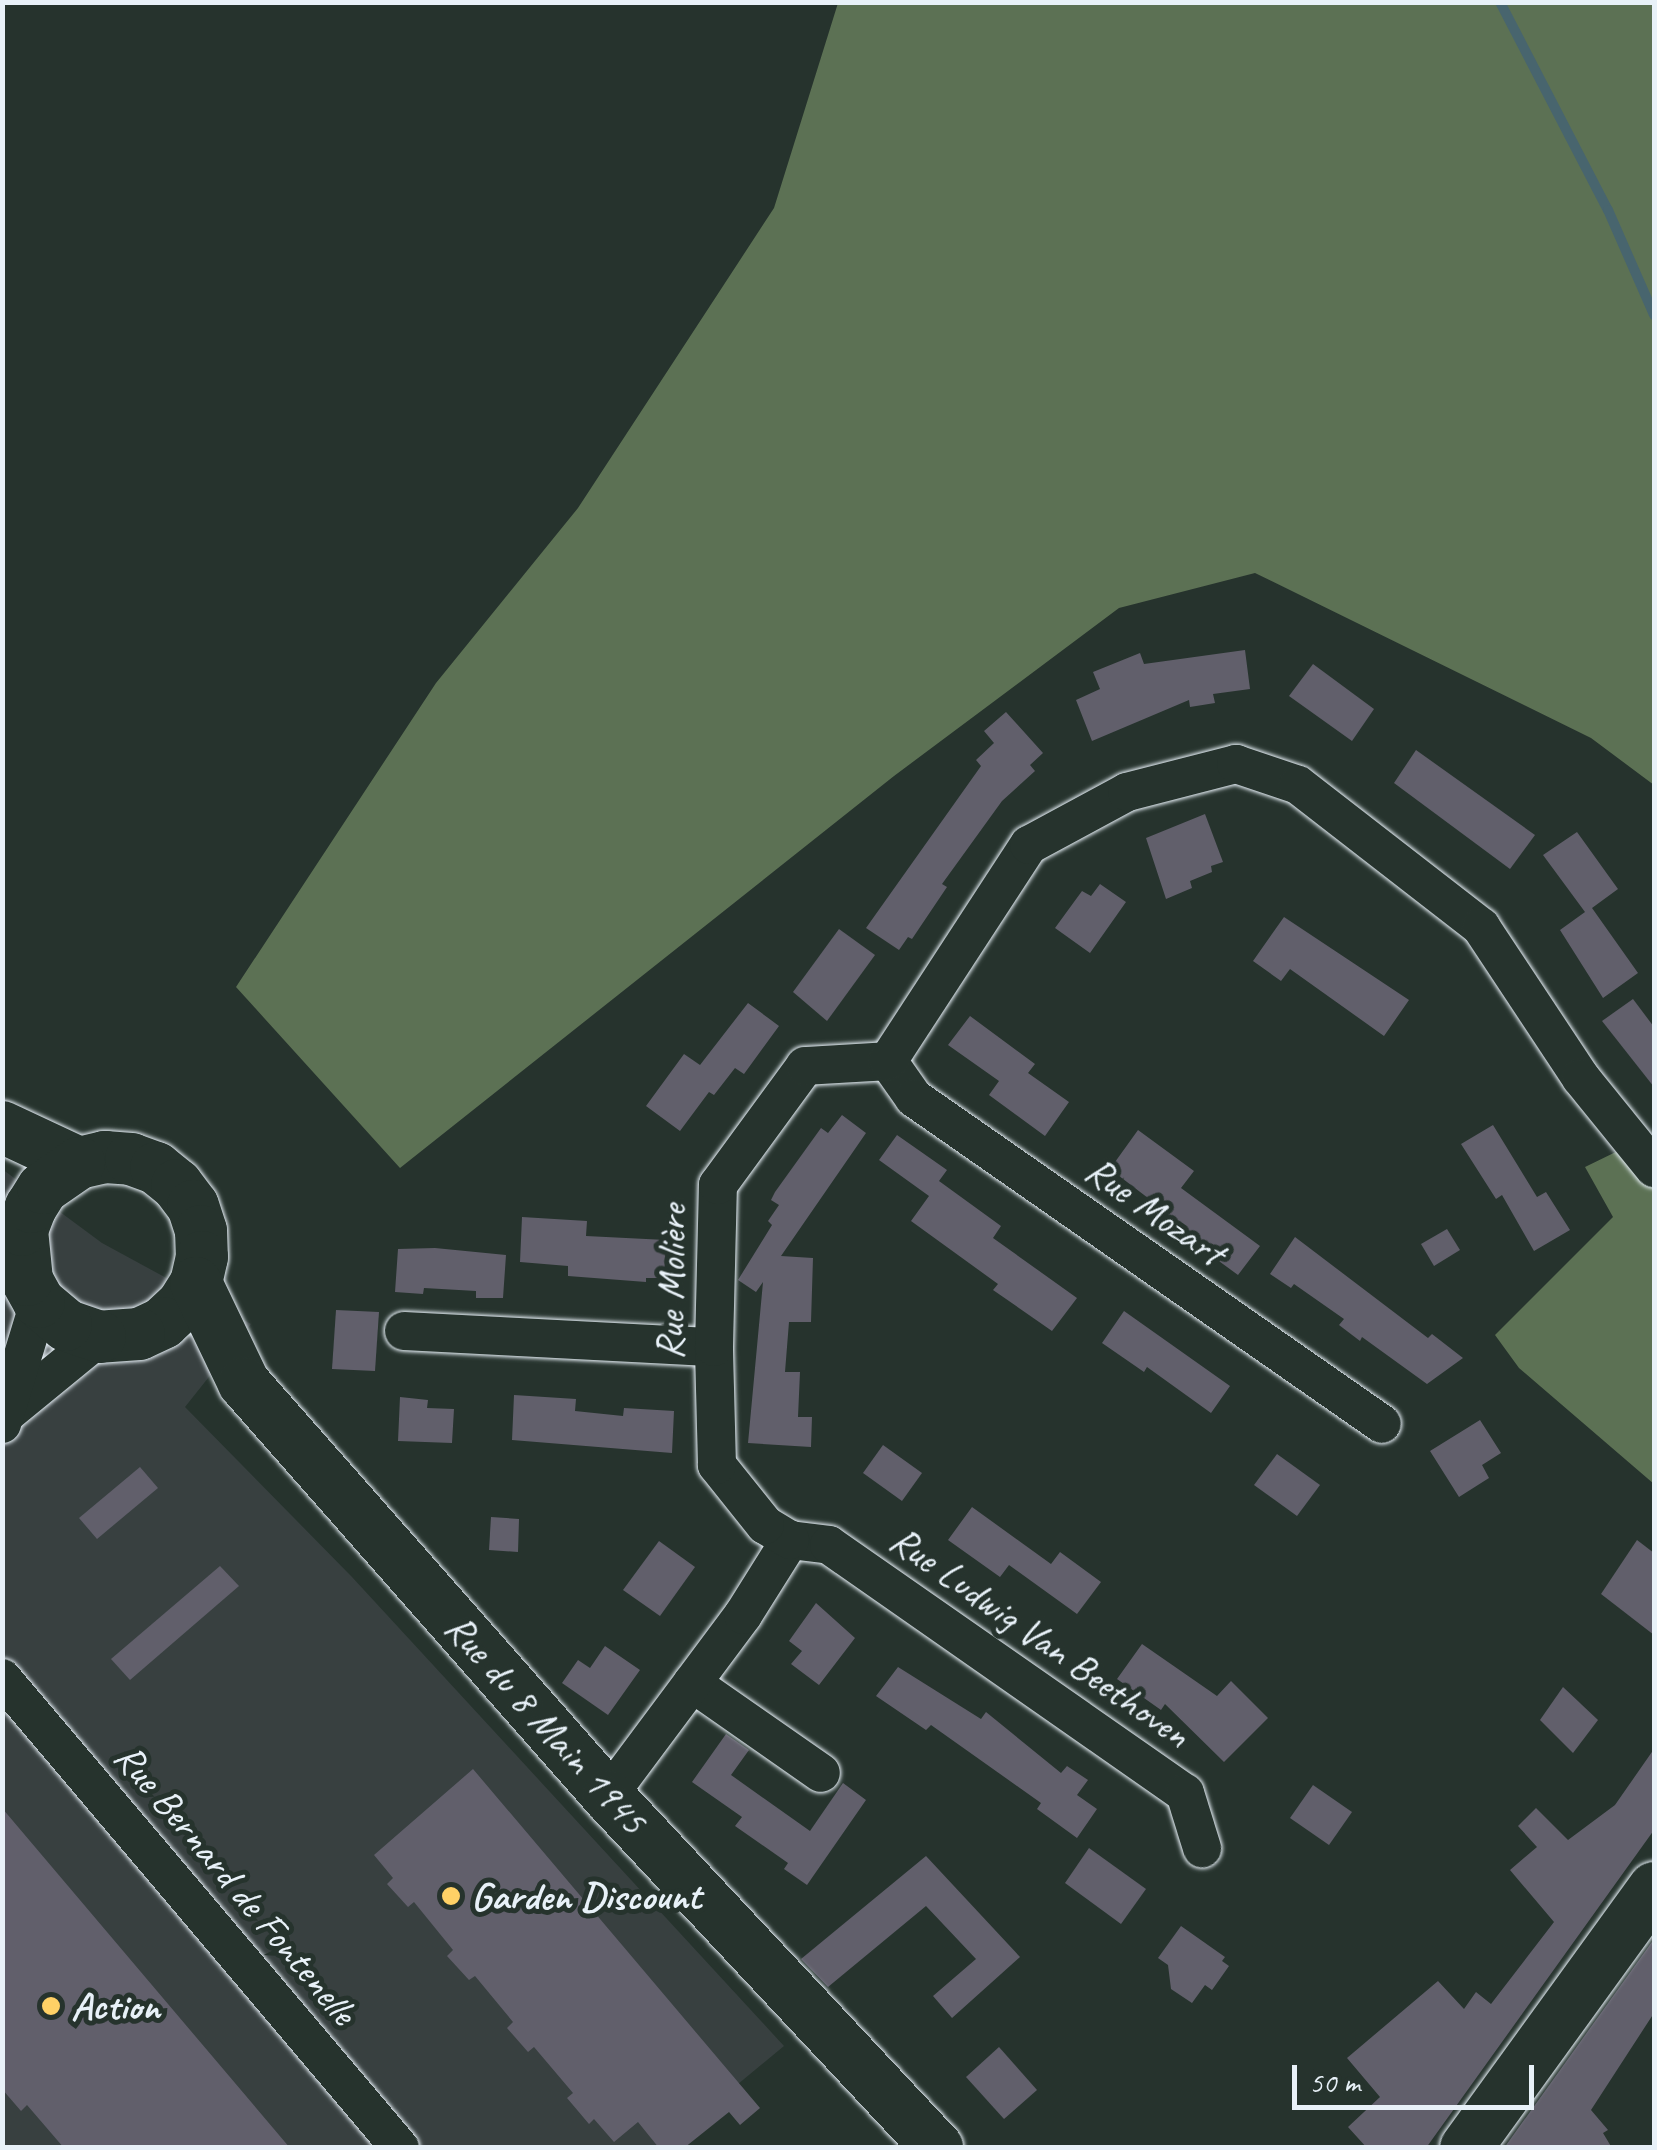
<!DOCTYPE html>
<html>
<head>
<meta charset="utf-8">
<style>
  body { margin:0 }
  #map { position:relative; width:1657px; height:2150px; overflow:hidden; background:#26332d; font-family:Caveat,sans-serif }
  div>[style] { position:absolute }
  .built>* { inset:0; background:#384040 }
  .green>* { inset:0; background:#5c7154 }
  .stream>* { height:10px; margin:-5px; padding:0 5px; transform-origin:5px; border-radius:5px; background:#48656e }
  .building>* { inset:0; background:#615f6b }
  .roads { filter:drop-shadow(0 0 2px #e8f1f8) drop-shadow(0 0 2px #e8f1f8) }
  .street>* { height:38px; margin:-19px; padding:0 19px; transform-origin:19px; border-radius:19px; background:#26332d }
  .secondary>* { height:52px; margin:-26px; padding:0 26px; transform-origin:26px; border-radius:26px; background:#26332d }
  .dots>* { width:28px; height:28px; translate:-50% -50%; box-sizing:border-box; border:5px solid #26332d; border-radius:50% }
  span { translate:-50% -50%; white-space:nowrap; text-align:center; line-height:1.15; -webkit-text-stroke:10px #26332d; paint-order:stroke }
  .street-label { font-size:40px; color:#e8f1f8 }
  .poi-label { font-size:40px; color:#e8f1f8; font-weight:700 }
  .left { translate:0 -50%; text-align:left }
  .frame { position:absolute; inset:0; border:5px solid #e8f1f8; pointer-events:none }
  .scale { position:absolute; left:1292px; top:2065px; width:242px; height:45px; box-sizing:border-box; border:5px solid #e8f1f8; border-top:0; padding-left:12px; font-size:30px; line-height:35px; white-space:nowrap; color:#e8f1f8; -webkit-text-stroke:8px #26332d; paint-order:stroke }
</style>
</head>
<body>
<div id="map">
  <div class="built">
    <div style="clip-path:polygon(2px 1169px,102px 1243px,251px 1324px,185px 1407px,352px 1577px,784px 2046px,662px 2147px,3px 2147px)"></div>
  </div>
  <div class="green">
    <div style="clip-path:polygon(838px 3px,1654px 3px,1654px 785px,1591px 738px,1255px 573px,1119px 608px,894px 776px,400px 1168px,236px 987px,436px 683px,578px 508px,774px 208px)"></div>
    <div style="clip-path:polygon(1626px 1147px,1654px 1183px,1654px 1484px,1519px 1368px,1495px 1335px,1613px 1217px,1585px 1167px)"></div>
  </div>
  <div class="stream">
    <div style="left:1500px;top:2px;width:234px;rotate:62.6deg"></div>
    <div style="left:1608px;top:210px;width:115px;rotate:66.3deg"></div>
  </div>
  <div class="building">
    <div style="clip-path:polygon(1245px 650px,1250px 689px,1213px 694px,1215px 703px,1190px 707px,1189px 700px,1092px 741px,1076px 700px,1100px 689px,1093px 672px,1140px 653px,1144px 664px)"></div>
    <div style="clip-path:polygon(1313px 664px,1374px 709px,1352px 741px,1289px 696px)"></div>
    <div style="clip-path:polygon(1006px 712px,1043px 753px,1030px 765px,1035px 771px,1002px 801px,942px 884px,947px 887px,912px 939px,908px 937px,899px 950px,866px 928px,981px 766px,976px 760px,994px 743px,984px 731px)"></div>
    <div style="clip-path:polygon(1416px 750px,1535px 835px,1510px 869px,1394px 783px)"></div>
    <div style="clip-path:polygon(1205px 814px,1223px 862px,1211px 866px,1212px 872px,1190px 881px,1192px 888px,1166px 899px,1146px 838px)"></div>
    <div style="clip-path:polygon(1577px 832px,1618px 889px,1592px 908px,1638px 973px,1603px 998px,1560px 930px,1585px 912px,1543px 855px)"></div>
    <div style="clip-path:polygon(1100px 884px,1126px 902px,1090px 953px,1055px 928px,1082px 891px,1091px 896px)"></div>
    <div style="clip-path:polygon(1284px 917px,1409px 1000px,1384px 1036px,1290px 969px,1281px 981px,1253px 961px)"></div>
    <div style="clip-path:polygon(839px 929px,875px 955px,827px 1021px,793px 992px)"></div>
    <div style="clip-path:polygon(1633px 999px,1654px 1027px,1654px 1087px,1602px 1021px)"></div>
    <div style="clip-path:polygon(748px 1003px,779px 1026px,744px 1074px,735px 1068px,714px 1095px,709px 1092px,680px 1131px,646px 1106px,684px 1054px,700px 1065px)"></div>
    <div style="clip-path:polygon(970px 1016px,1035px 1064px,1028px 1073px,1069px 1102px,1045px 1136px,989px 1095px,999px 1081px,948px 1045px)"></div>
    <div style="clip-path:polygon(842px 1115px,866px 1133px,781px 1256px,813px 1258px,811px 1322px,789px 1322px,785px 1372px,800px 1372px,798px 1417px,812px 1417px,811px 1447px,748px 1443px,763px 1282px,756px 1292px,738px 1280px,772px 1225px,768px 1221px,779px 1205px,771px 1200px,775px 1192px,821px 1128px,828px 1133px)"></div>
    <div style="clip-path:polygon(1493px 1125px,1537px 1197px,1546px 1192px,1570px 1230px,1534px 1251px,1502px 1195px,1496px 1199px,1461px 1144px)"></div>
    <div style="clip-path:polygon(1138px 1130px,1194px 1171px,1181px 1188px,1260px 1246px,1238px 1275px,1160px 1218px,1165px 1211px,1110px 1169px)"></div>
    <div style="clip-path:polygon(897px 1135px,947px 1170px,939px 1181px,1001px 1226px,993px 1238px,1077px 1298px,1052px 1331px,993px 1290px,998px 1284px,911px 1221px,929px 1196px,879px 1160px)"></div>
    <div style="clip-path:polygon(522px 1217px,587px 1221px,586px 1236px,666px 1240px,664px 1278px,646px 1278px,646px 1282px,568px 1276px,568px 1266px,520px 1262px)"></div>
    <div style="clip-path:polygon(1447px 1229px,1460px 1250px,1434px 1266px,1421px 1244px)"></div>
    <div style="clip-path:polygon(1295px 1237px,1428px 1338px,1432px 1334px,1463px 1358px,1427px 1384px,1362px 1337px,1360px 1341px,1339px 1325px,1344px 1319px,1294px 1284px,1291px 1288px,1270px 1274px)"></div>
    <div style="clip-path:polygon(435px 1248px,506px 1255px,503px 1298px,476px 1298px,476px 1291px,424px 1288px,423px 1294px,395px 1292px,398px 1249px)"></div>
    <div style="clip-path:polygon(336px 1310px,379px 1312px,375px 1371px,332px 1369px)"></div>
    <div style="clip-path:polygon(1124px 1311px,1230px 1386px,1211px 1413px,1147px 1367px,1144px 1372px,1102px 1343px)"></div>
    <div style="clip-path:polygon(514px 1395px,576px 1399px,575px 1411px,623px 1416px,624px 1408px,674px 1411px,672px 1453px,512px 1440px)"></div>
    <div style="clip-path:polygon(400px 1397px,428px 1400px,427px 1408px,454px 1409px,452px 1443px,398px 1441px)"></div>
    <div style="clip-path:polygon(1480px 1420px,1501px 1453px,1482px 1465px,1489px 1478px,1459px 1497px,1430px 1451px)"></div>
    <div style="clip-path:polygon(883px 1445px,922px 1473px,902px 1501px,863px 1473px)"></div>
    <div style="clip-path:polygon(1277px 1454px,1320px 1485px,1297px 1516px,1254px 1485px)"></div>
    <div style="clip-path:polygon(140px 1467px,158px 1488px,97px 1539px,79px 1518px)"></div>
    <div style="clip-path:polygon(972px 1507px,1051px 1564px,1060px 1552px,1101px 1582px,1077px 1614px,1009px 1565px,1000px 1577px,948px 1540px)"></div>
    <div style="clip-path:polygon(491px 1517px,519px 1519px,518px 1552px,489px 1550px)"></div>
    <div style="clip-path:polygon(1637px 1540px,1654px 1553px,1654px 1635px,1601px 1594px)"></div>
    <div style="clip-path:polygon(659px 1541px,695px 1567px,660px 1616px,623px 1590px)"></div>
    <div style="clip-path:polygon(220px 1566px,239px 1586px,130px 1680px,111px 1659px)"></div>
    <div style="clip-path:polygon(816px 1603px,855px 1638px,819px 1685px,791px 1664px,802px 1651px,789px 1641px)"></div>
    <div style="clip-path:polygon(1142px 1644px,1217px 1696px,1231px 1681px,1268px 1718px,1224px 1762px,1165px 1704px,1161px 1710px,1117px 1679px)"></div>
    <div style="clip-path:polygon(605px 1646px,640px 1670px,608px 1715px,562px 1683px,578px 1660px,590px 1668px)"></div>
    <div style="clip-path:polygon(898px 1667px,981px 1719px,986px 1712px,1061px 1773px,1067px 1766px,1088px 1780px,1077px 1795px,1097px 1809px,1077px 1838px,1037px 1809px,1041px 1803px,931px 1725px,926px 1730px,876px 1696px)"></div>
    <div style="clip-path:polygon(1563px 1687px,1598px 1720px,1573px 1753px,1540px 1720px)"></div>
    <div style="clip-path:polygon(726px 1734px,749px 1750px,731px 1775px,810px 1831px,843px 1783px,866px 1800px,807px 1885px,784px 1869px,788px 1863px,735px 1826px,742px 1817px,692px 1782px)"></div>
    <div style="clip-path:polygon(1654px 1749px,1654px 1830px,1426px 2148px,1367px 2148px,1348px 2127px,1380px 2097px,1347px 2058px,1438px 1981px,1464px 2009px,1476px 1992px,1491px 2004px,1554px 1922px,1510px 1870px,1537px 1847px,1518px 1826px,1536px 1808px,1568px 1840px,1615px 1805px)"></div>
    <div style="clip-path:polygon(473px 1769px,760px 2108px,740px 2125px,729px 2112px,684px 2148px,659px 2148px,638px 2122px,614px 2142px,594px 2119px,589px 2124px,567px 2098px,573px 2093px,534px 2047px,528px 2052px,507px 2028px,513px 2022px,475px 1976px,469px 1980px,447px 1956px,453px 1950px,414px 1902px,408px 1907px,387px 1884px,393px 1878px,374px 1855px)"></div>
    <div style="clip-path:polygon(1313px 1785px,1352px 1812px,1329px 1845px,1290px 1818px)"></div>
    <div style="clip-path:polygon(2px 1808px,290px 2148px,64px 2148px,27px 2105px,21px 2111px,2px 2089px)"></div>
    <div style="clip-path:polygon(1089px 1848px,1146px 1889px,1121px 1924px,1065px 1883px)"></div>
    <div style="clip-path:polygon(926px 1856px,1020px 1957px,952px 2018px,933px 1996px,976px 1959px,926px 1906px,828px 1987px,801px 1959px)"></div>
    <div style="clip-path:polygon(1181px 1926px,1225px 1957px,1222px 1961px,1229px 1966px,1212px 1990px,1205px 1985px,1192px 2003px,1171px 1989px,1168px 1965px,1158px 1958px)"></div>
    <div style="clip-path:polygon(1654px 1939px,1654px 2013px,1591px 2110px,1608px 2130px,1603px 2133px,1612px 2148px,1504px 2148px)"></div>
    <div style="clip-path:polygon(999px 2047px,1037px 2090px,1004px 2119px,966px 2077px)"></div>
  </div>
  <div class="roads">
    <div class="street">
      <div style="left:888px;top:1061px;width:45px;rotate:54.9deg"></div>
      <div style="left:914px;top:1098px;width:570px;rotate:34.86deg"></div>
      <div style="left:404px;top:1331px;width:310px;rotate:3deg"></div>
      <div style="left:7px;top:1413px;width:120px;rotate:-39.3deg"></div>
      <div style="left:2px;top:1424px;width:127px;rotate:-73.1deg"></div>
      <div style="left:790px;top:1540px;width:39px;rotate:7deg"></div>
      <div style="left:829px;top:1545px;width:434px;rotate:34.9deg"></div>
      <div style="left:1185px;top:1793px;width:58px;rotate:72.8deg"></div>
      <div style="left:2px;top:1678px;width:616px;rotate:49.74deg"></div>
      <div style="left:692px;top:1683px;width:157px;rotate:34.9deg"></div>
      <div style="left:608px;top:1796px;width:226px;rotate:-53.3deg"></div>
      <div style="left:743px;top:1615px;width:89px;rotate:-57.9deg"></div>
      <div style="left:790px;top:1540px;width:29px;rotate:-149deg"></div>
      <div style="left:765px;top:1525px;width:77px;rotate:-128.7deg"></div>
      <div style="left:717px;top:1465px;width:118px;rotate:-91.5deg"></div>
      <div style="left:714px;top:1347px;width:162px;rotate:-88.6deg"></div>
      <div style="left:718px;top:1185px;width:147px;rotate:-53.8deg"></div>
      <div style="left:805px;top:1066px;width:83px;rotate:-3.4deg"></div>
      <div style="left:888px;top:1061px;width:258px;rotate:-56.9deg"></div>
      <div style="left:1029px;top:845px;width:111px;rotate:-28.4deg"></div>
      <div style="left:1127px;top:792px;width:113px;rotate:-14.4deg"></div>
      <div style="left:1236px;top:764px;width:65px;rotate:18.7deg"></div>
      <div style="left:1298px;top:785px;width:232px;rotate:37.8deg"></div>
      <div style="left:1481px;top:927px;width:181px;rotate:56.5deg"></div>
      <div style="left:1581px;top:1078px;width:116px;rotate:51deg"></div>
    </div>
    <div class="secondary">
      <div style="left:2px;top:1127px;width:85px;rotate:25.1deg"></div>
      <div style="left:79px;top:1163px;width:27px;rotate:-13deg"></div>
      <div style="left:105px;top:1157px;width:26px;rotate:4deg"></div>
      <div style="left:131px;top:1159px;width:27px;rotate:20deg"></div>
      <div style="left:156px;top:1168px;width:27px;rotate:39deg"></div>
      <div style="left:177px;top:1185px;width:26px;rotate:53deg"></div>
      <div style="left:193px;top:1206px;width:26px;rotate:72deg"></div>
      <div style="left:201px;top:1231px;width:26px;rotate:88deg"></div>
      <div style="left:202px;top:1257px;width:27px;rotate:103deg"></div>
      <div style="left:196px;top:1283px;width:26px;rotate:122deg"></div>
      <div style="left:182px;top:1305px;width:26px;rotate:137deg"></div>
      <div style="left:163px;top:1323px;width:26px;rotate:155deg"></div>
      <div style="left:139px;top:1334px;width:39px;rotate:176deg"></div>
      <div style="left:100px;top:1337px;width:36px;rotate:-161deg"></div>
      <div style="left:66px;top:1325px;width:35px;rotate:-140deg"></div>
      <div style="left:39px;top:1302px;width:25px;rotate:-119deg"></div>
      <div style="left:27px;top:1280px;width:50px;rotate:-95.7deg"></div>
      <div style="left:22px;top:1230px;width:25px;rotate:-69deg"></div>
      <div style="left:31px;top:1207px;width:22px;rotate:-58deg"></div>
      <div style="left:43px;top:1188px;width:44px;rotate:-34.8deg"></div>
      <div style="left:196px;top:1283px;width:111px;rotate:64.4deg"></div>
      <div style="left:244px;top:1383px;width:551px;rotate:48.61deg"></div>
      <div style="left:608px;top:1796px;width:482px;rotate:46.9deg"></div>
      <div style="left:1466px;top:2148px;width:321px;rotate:-54.1deg"></div>
    </div>
  </div>
  <div class="dots">
    <div style="left:451px;top:1896px;background:#ffd166"></div>
    <div style="left:51px;top:2006px;background:#ffd166"></div>
  </div>
  <div class="street-label">
    <span style="left:1155px;top:1211px;rotate:35deg">Rue Mozart</span>
    <span style="left:671px;top:1282px;rotate:-89deg">Rue Molière</span>
    <span style="left:1040px;top:1637px;rotate:35deg">Rue Ludwig Van Beethoven</span>
    <span style="left:546px;top:1724px;rotate:48deg">Rue du 8 Main 1945</span>
    <span style="left:236px;top:1884px;rotate:50deg">Rue Bernard de Fontenelle</span>
  </div>
  <div class="poi-label">
    <span class="left" style="left:471px;top:1896px">Garden Discount</span>
    <span class="left" style="left:71px;top:2006px">Action</span>
  </div>
  <div class="frame"></div>
  <div class="scale">50 m</div>
</div>
</body>
</html>
